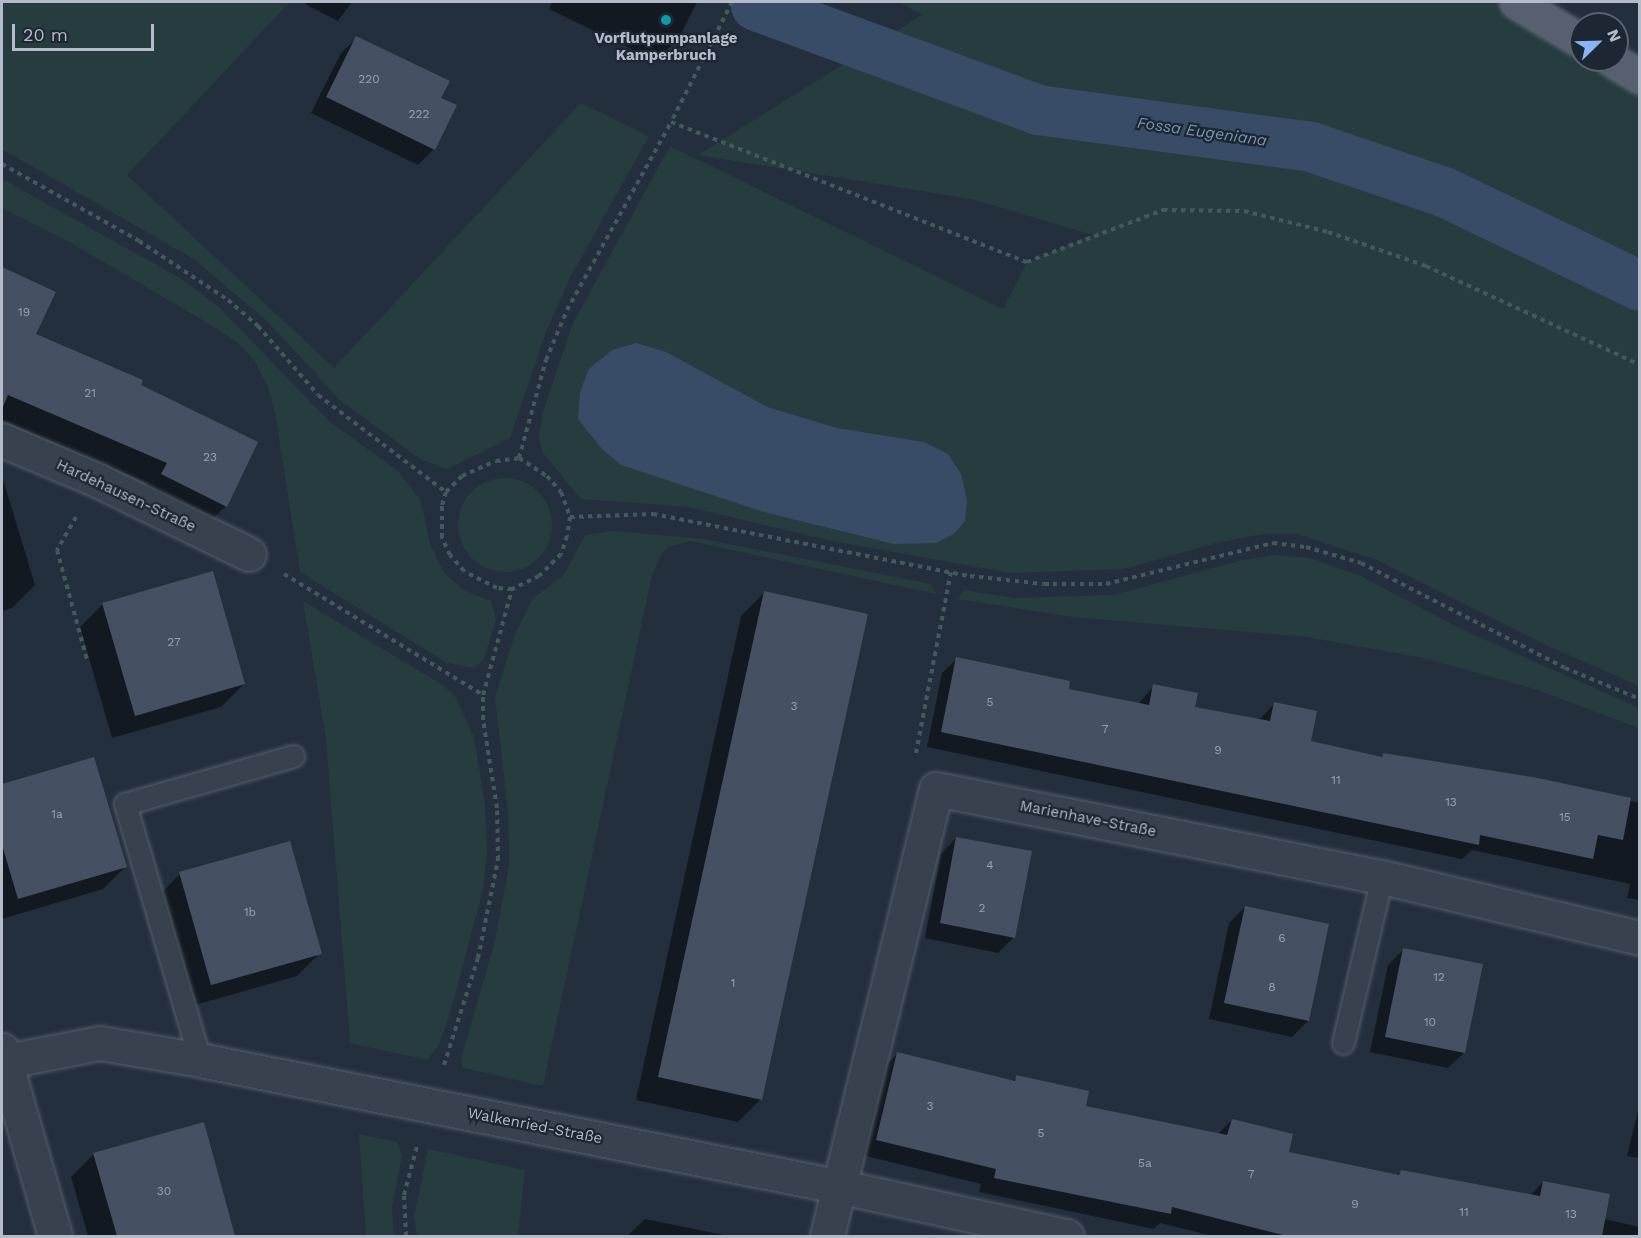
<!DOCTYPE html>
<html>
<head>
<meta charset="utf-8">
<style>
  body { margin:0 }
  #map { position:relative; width:1641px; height:1238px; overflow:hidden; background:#242f3e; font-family:"Work Sans",sans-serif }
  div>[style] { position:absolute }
  .green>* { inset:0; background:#263c3f }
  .round { border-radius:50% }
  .water>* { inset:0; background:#394c67 }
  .shadow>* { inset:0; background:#0007 }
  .canal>* { height:50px; margin:-25px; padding:0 25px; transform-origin:25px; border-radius:25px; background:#394c67 }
  .building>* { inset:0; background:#455162 }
  .path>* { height:4px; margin-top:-2px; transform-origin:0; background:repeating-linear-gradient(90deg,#44595c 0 4.5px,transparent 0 9px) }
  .roads { filter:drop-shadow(0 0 2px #565f6c) drop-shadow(0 0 2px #565f6c) }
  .service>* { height:21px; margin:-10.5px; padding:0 10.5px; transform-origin:10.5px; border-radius:10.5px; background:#38414e }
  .minor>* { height:33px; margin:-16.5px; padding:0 16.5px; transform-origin:16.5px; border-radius:16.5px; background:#38414e }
  .primary>* { height:33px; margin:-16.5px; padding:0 16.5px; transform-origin:16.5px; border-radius:16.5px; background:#56606e }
  .dots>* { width:16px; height:16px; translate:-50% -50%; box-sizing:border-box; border:3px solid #1d2633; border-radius:50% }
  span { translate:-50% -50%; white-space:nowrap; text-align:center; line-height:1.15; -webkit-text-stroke:4.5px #1d2633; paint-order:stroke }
  .number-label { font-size:12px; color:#98a1af }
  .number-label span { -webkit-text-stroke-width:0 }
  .poi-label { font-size:15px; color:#b4bcc9; font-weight:700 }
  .street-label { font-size:15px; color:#b4bcc9 }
  .water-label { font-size:16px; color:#7c92b1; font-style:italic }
  .frame { position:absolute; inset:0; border:3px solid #b4bcc9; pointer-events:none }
  .north { position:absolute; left:1569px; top:12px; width:60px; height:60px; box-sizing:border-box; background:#1d2633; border:2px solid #59626f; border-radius:50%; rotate:67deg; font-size:16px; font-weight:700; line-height:24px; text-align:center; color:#b4bcc9 }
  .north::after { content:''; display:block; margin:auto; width:21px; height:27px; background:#8ab4f8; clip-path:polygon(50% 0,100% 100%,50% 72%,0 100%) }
  .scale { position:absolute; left:12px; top:24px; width:142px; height:27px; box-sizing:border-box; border:3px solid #b4bcc9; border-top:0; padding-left:8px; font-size:18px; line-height:21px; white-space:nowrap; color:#b4bcc9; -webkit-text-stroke:4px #1d2633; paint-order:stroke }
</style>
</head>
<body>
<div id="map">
  <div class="green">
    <div style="clip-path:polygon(2px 2px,290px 2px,127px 175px,334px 368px,581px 103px,649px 136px,570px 278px,546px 332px,510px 438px,447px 469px,420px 459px,340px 400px,268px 322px,195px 260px,2px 149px)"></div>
    <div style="clip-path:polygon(899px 2px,1516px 2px,1581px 41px,1581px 60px,1612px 60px,1639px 77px,1639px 686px,1546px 645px,1377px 560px,1297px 534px,1263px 534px,1216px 543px,1124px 569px,1010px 573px,827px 540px,689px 507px,581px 499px,542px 452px,539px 435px,543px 412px,573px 323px,670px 146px,1003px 309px,1027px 262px,1093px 235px,971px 199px,698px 155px,922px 15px)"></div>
    <div style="clip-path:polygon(2px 179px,180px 278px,219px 307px,330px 422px,398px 471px,421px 501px,430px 544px,444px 573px,465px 591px,491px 601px,496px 620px,483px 661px,475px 668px,447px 663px,300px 572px,275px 413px,269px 389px,254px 360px,237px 342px,209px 324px,73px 244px,2px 208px)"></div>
    <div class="round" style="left:458px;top:478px;width:94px;height:94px"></div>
    <div style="clip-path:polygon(614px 531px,704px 539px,931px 584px,936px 594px,690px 541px,669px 547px,662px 553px,652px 575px,543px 1086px,463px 1068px,461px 1059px,495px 941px,509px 865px,508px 813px,495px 697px,515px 634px,532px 599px,563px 576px,585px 535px)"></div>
    <div style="clip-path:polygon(1277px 555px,1310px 558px,1359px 575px,1461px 629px,1639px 708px,1639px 728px,1535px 689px,1423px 658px,1307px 637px,1073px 617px,958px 599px,964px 590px,1014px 598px,1114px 595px,1242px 560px)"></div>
    <div style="clip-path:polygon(303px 601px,444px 686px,455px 696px,474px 737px,485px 805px,487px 853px,483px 890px,449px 1017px,438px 1046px,427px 1060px,350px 1043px,326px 739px)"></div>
    <div style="clip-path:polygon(359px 1134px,397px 1142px,402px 1156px,392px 1207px,394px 1236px,366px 1236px)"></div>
    <div style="clip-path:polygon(428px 1149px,525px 1170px,518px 1236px,417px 1236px,414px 1217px)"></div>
  </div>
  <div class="water">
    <div style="clip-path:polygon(636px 343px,666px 352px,767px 407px,837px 428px,924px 442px,948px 454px,961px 474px,967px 500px,965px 521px,954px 534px,936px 543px,894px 544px,764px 512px,621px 465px,602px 449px,578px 419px,580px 392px,589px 369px,612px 350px)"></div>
  </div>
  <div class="shadow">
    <div style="clip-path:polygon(306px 2px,352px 2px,338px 21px,305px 4px)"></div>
    <div style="clip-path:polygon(552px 2px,697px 2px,679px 38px,656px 61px,549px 9px)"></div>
    <div style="clip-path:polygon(357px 38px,439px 98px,434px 149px,418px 165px,311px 113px,341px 53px)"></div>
    <div style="clip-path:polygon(2px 268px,54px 293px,34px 335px,139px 385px,226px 506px,205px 526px,142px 495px,147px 483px,2px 420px)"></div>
    <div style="clip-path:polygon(2px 476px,35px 585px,12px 608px,2px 611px)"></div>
    <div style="clip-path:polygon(764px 593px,761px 1099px,738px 1122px,636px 1100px,741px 616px)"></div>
    <div style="clip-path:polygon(103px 604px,244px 684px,221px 707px,112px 738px,80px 627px)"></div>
    <div style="clip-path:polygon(957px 659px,1067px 690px,1138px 704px,1154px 686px,1193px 708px,1259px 720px,1274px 704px,1309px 742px,1380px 758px,1383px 754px,1538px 780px,1640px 803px,1640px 900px,1627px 898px,1630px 884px,1472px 850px,1462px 859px,927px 747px,942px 673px)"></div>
    <div style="clip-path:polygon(93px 758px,126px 866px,103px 889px,2px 919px,2px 786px)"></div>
    <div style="clip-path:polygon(956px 838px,1014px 937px,998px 953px,925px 938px,941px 854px)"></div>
    <div style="clip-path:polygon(180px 874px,320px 953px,297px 976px,188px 1007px,157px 897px)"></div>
    <div style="clip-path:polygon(1245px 907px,1308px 1021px,1292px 1037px,1209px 1019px,1229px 923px)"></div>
    <div style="clip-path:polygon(1404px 949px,1464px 1053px,1448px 1068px,1370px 1052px,1388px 965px)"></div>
    <div style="clip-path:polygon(897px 1054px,1012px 1082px,1017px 1076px,1084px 1107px,1217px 1135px,1232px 1120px,1287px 1153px,1396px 1176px,1401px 1172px,1530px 1196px,1543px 1182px,1604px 1219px,1640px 1227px,1640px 1236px,1213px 1236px,1160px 1223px,1154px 1229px,979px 1192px,981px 1184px,862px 1155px,882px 1069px)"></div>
    <div style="clip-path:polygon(1640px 1102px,1640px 1158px,1627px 1156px)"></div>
    <div style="clip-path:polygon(94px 1154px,232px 1232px,227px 1236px,88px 1236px,71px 1177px)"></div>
    <div style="clip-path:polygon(645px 1219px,724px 1235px,724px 1236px,627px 1236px)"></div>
  </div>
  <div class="canal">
    <div style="left:756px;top:6px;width:301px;rotate:20.2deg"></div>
    <div style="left:1038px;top:110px;width:275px;rotate:7.7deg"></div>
    <div style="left:1311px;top:147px;width:140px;rotate:18.7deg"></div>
    <div style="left:1444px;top:192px;width:217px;rotate:25.6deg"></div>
  </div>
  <div class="building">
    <div style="clip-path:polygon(356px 36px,450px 81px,441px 98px,457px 105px,435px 150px,326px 97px)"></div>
    <div style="clip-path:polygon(2px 267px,56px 292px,36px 334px,143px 380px,141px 385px,258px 442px,227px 507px,161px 474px,167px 463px,8px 395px,2px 409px)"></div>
    <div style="clip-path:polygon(213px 571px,245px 684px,135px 716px,102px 603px)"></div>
    <div style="clip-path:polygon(764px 591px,868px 614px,762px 1100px,658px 1077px)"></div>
    <div style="clip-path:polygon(956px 657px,1070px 681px,1069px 689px,1149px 705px,1153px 684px,1198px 693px,1195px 707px,1270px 721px,1274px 702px,1317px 711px,1311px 741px,1382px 757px,1383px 753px,1538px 778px,1631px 798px,1623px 840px,1598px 835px,1593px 859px,1480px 835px,1479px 845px,941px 732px)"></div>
    <div style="clip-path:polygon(94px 757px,127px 867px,18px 899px,2px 845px,2px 784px)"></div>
    <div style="clip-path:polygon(956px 837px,1032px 851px,1015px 938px,940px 923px)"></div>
    <div style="clip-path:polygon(290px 841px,322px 954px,211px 985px,179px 872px)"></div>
    <div style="clip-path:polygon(1245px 906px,1329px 924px,1309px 1021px,1224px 1003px)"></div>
    <div style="clip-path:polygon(1403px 948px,1483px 964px,1465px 1053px,1385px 1037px)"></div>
    <div style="clip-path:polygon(897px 1052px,1015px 1081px,1016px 1075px,1089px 1091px,1086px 1106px,1227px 1135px,1232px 1119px,1293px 1134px,1289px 1152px,1399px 1175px,1401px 1170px,1540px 1196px,1543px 1181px,1610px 1194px,1602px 1236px,1287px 1236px,1172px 1207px,1171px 1214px,994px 1178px,996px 1169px,876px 1140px)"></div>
    <div style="clip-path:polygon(204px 1122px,235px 1236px,117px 1236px,93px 1153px)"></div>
  </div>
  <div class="path">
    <div style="left:732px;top:2px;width:135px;rotate:116.9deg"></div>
    <div style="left:671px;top:122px;width:383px;rotate:21.5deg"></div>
    <div style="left:1027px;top:262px;width:146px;rotate:-20.9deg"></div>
    <div style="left:1163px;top:210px;width:81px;rotate:0.7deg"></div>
    <div style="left:1244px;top:211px;width:87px;rotate:14deg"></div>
    <div style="left:1328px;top:232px;width:104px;rotate:19.1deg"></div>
    <div style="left:1426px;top:266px;width:236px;rotate:24.8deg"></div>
    <div style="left:2px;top:164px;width:157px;rotate:29.3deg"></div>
    <div style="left:139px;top:241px;width:107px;rotate:33.5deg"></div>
    <div style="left:228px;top:300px;width:40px;rotate:41deg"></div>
    <div style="left:258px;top:326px;width:91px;rotate:49deg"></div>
    <div style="left:318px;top:395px;width:161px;rotate:37.2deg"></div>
    <div style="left:519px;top:458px;width:33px;rotate:33deg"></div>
    <div style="left:547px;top:476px;width:21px;rotate:49deg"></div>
    <div style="left:561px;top:492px;width:27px;rotate:70deg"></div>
    <div style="left:570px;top:517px;width:19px;rotate:99deg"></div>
    <div style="left:567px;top:536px;width:19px;rotate:108deg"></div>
    <div style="left:561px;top:554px;width:31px;rotate:135deg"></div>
    <div style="left:539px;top:576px;width:30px;rotate:154deg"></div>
    <div style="left:512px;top:589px;width:15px;rotate:-176deg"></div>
    <div style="left:497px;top:588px;width:37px;rotate:-153deg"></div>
    <div style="left:464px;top:571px;width:21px;rotate:-131deg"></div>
    <div style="left:450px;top:555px;width:19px;rotate:-115deg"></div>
    <div style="left:442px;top:538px;width:33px;rotate:-90deg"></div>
    <div style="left:442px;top:505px;width:14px;rotate:-73deg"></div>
    <div style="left:446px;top:492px;width:23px;rotate:-45deg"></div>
    <div style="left:462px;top:476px;width:37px;rotate:-24deg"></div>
    <div style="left:496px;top:461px;width:23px;rotate:-7deg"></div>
    <div style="left:519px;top:458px;width:102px;rotate:-74.6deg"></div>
    <div style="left:546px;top:360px;width:54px;rotate:-67.2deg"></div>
    <div style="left:567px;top:310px;width:215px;rotate:-61deg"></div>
    <div style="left:76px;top:517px;width:38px;rotate:120deg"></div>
    <div style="left:57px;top:550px;width:117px;rotate:74.7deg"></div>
    <div style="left:570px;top:517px;width:83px;rotate:-2.1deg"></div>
    <div style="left:653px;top:514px;width:323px;rotate:11.1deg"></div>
    <div style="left:970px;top:576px;width:74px;rotate:6.2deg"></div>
    <div style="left:1044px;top:584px;width:62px"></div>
    <div style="left:1106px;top:584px;width:172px;rotate:-13.8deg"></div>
    <div style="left:1273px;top:543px;width:33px;rotate:7deg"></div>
    <div style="left:1306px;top:547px;width:57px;rotate:16.2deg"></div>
    <div style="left:1361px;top:563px;width:229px;rotate:27.2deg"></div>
    <div style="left:1565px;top:668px;width:81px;rotate:22.5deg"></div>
    <div style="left:284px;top:574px;width:233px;rotate:31.3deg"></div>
    <div style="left:916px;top:753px;width:184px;rotate:-79.1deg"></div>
    <div style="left:444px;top:1065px;width:112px;rotate:-72.4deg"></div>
    <div style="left:478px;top:958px;width:100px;rotate:-78.5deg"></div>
    <div style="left:498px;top:860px;width:52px;rotate:-91.1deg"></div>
    <div style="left:497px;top:808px;width:89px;rotate:-99deg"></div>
    <div style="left:483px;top:720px;width:25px;rotate:-90deg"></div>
    <div style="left:483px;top:695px;width:110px;rotate:-74.7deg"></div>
    <div style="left:406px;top:1236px;width:41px;rotate:-92.8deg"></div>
    <div style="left:404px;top:1195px;width:51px;rotate:-75.1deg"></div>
  </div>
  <div class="roads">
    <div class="service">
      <div style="left:1343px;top:1043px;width:171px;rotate:-76.8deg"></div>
      <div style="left:200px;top:1060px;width:267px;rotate:-106.3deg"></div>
      <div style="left:125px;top:804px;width:175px;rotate:-15.9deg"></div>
    </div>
    <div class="minor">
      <div style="left:2px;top:440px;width:103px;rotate:22.8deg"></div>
      <div style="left:97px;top:480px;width:169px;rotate:26deg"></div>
      <div style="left:2px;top:1050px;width:193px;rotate:74.1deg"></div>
      <div style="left:2px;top:1062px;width:100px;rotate:-11deg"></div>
      <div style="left:100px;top:1043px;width:101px;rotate:9.6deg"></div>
      <div style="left:200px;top:1060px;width:649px;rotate:11.19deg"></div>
      <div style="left:837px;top:1186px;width:235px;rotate:12.3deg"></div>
      <div style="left:827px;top:1236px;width:460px;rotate:-76.3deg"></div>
      <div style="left:936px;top:789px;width:455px;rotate:11.2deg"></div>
      <div style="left:1382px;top:877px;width:265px;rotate:13.3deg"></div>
    </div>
    <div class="primary">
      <div style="left:1516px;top:2px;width:76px;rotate:31deg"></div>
      <div style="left:1612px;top:60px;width:33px;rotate:31deg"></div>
    </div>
  </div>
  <div class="dots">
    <div style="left:666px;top:20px;background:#0f9aa8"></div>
  </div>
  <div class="number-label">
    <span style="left:369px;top:80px">220</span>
    <span style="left:419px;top:115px">222</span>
    <span style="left:24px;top:313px">19</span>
    <span style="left:90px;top:394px">21</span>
    <span style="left:210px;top:458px">23</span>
    <span style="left:174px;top:643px">27</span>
    <span style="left:990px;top:703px">5</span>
    <span style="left:794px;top:707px">3</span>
    <span style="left:1105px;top:730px">7</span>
    <span style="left:1218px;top:751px">9</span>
    <span style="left:1336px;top:781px">11</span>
    <span style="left:1451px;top:803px">13</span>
    <span style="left:57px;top:815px">1a</span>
    <span style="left:1565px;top:818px">15</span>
    <span style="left:990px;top:866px">4</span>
    <span style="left:982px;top:909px">2</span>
    <span style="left:250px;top:913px">1b</span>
    <span style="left:1282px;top:939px">6</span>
    <span style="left:1439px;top:978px">12</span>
    <span style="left:733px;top:984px">1</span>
    <span style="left:1272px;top:988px">8</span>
    <span style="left:1430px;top:1023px">10</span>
    <span style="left:930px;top:1107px">3</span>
    <span style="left:1041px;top:1134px">5</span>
    <span style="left:1145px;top:1164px">5a</span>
    <span style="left:1251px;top:1175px">7</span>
    <span style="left:164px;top:1192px">30</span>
    <span style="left:1355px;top:1205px">9</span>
    <span style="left:1464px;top:1213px">11</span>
    <span style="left:1571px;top:1215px">13</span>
  </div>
  <div class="poi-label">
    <span style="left:666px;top:47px">Vorflutpumpanlage<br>Kamperbruch</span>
  </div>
  <div class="street-label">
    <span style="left:126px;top:496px;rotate:25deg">Hardehausen-Straße</span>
    <span style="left:1088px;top:819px;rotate:11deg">Marienhave-Straße</span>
    <span style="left:535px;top:1126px;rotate:11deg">Walkenried-Straße</span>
  </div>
  <div class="water-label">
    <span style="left:1202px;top:132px;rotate:8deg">Fossa Eugeniana</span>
  </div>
  <div class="frame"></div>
  <div class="north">N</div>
  <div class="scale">20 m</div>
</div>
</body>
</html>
